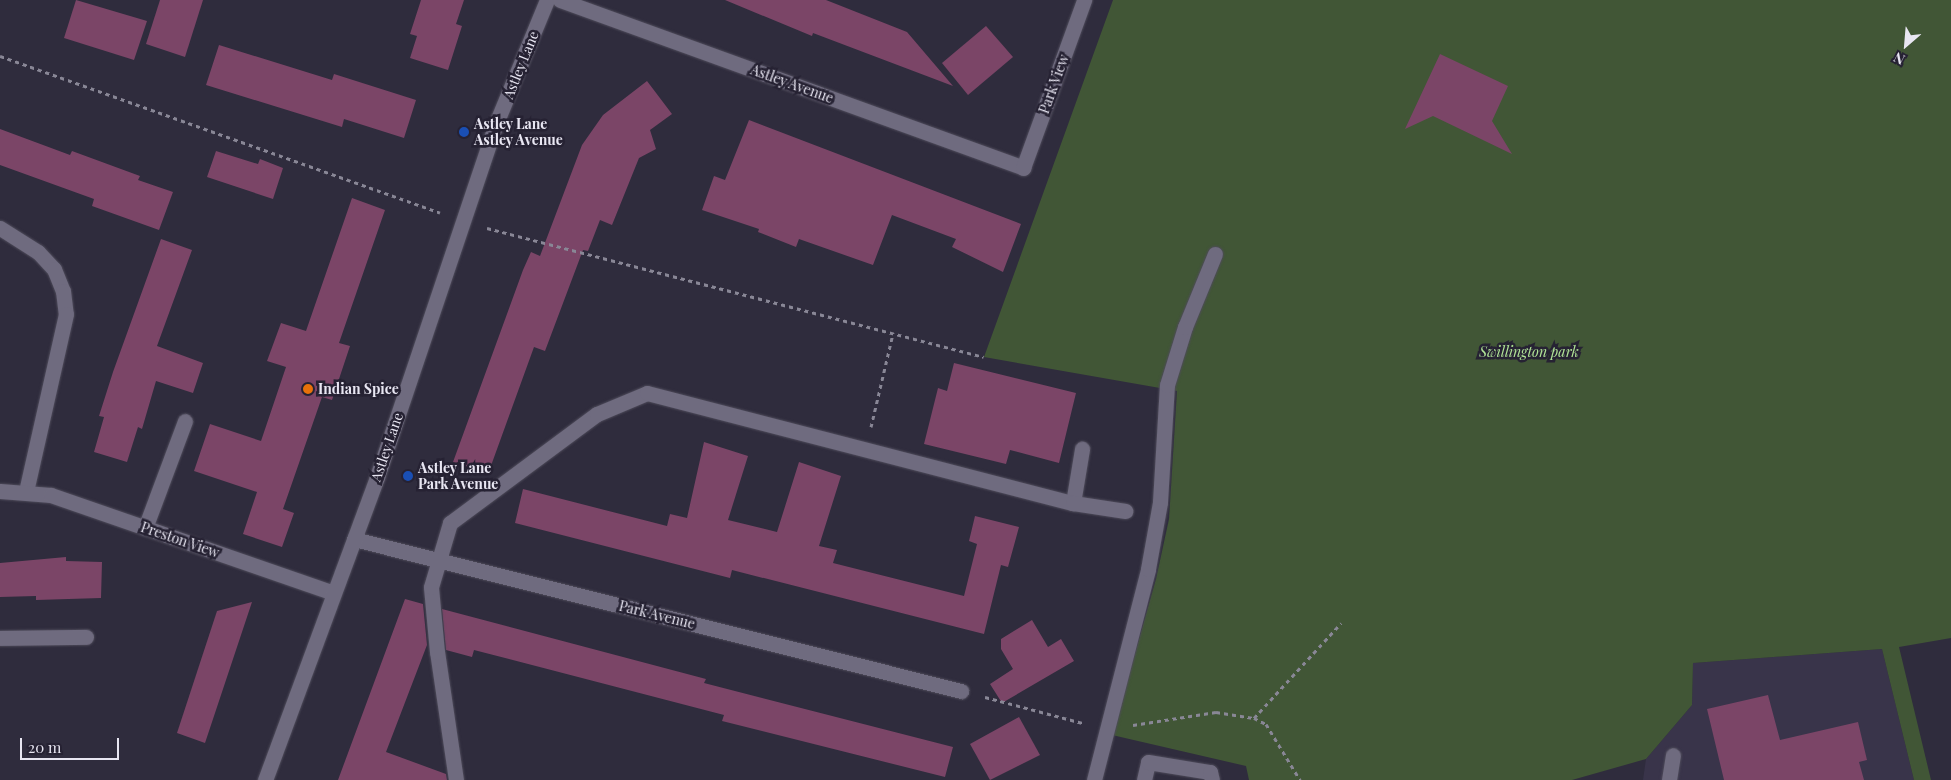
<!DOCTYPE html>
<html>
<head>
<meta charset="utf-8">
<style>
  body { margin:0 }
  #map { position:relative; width:1951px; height:780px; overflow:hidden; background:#2f2c3d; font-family:"Playfair Display",serif }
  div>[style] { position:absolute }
  .built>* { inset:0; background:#39344a }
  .green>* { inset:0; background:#415636 }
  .building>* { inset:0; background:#7b4567 }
  .path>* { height:3px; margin-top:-1.5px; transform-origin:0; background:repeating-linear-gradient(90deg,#898796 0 4px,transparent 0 8px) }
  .roads { filter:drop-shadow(0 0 1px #4e4b5a) drop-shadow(0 0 1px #4e4b5a) }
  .service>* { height:15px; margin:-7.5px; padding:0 7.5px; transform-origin:7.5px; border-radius:7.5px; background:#6f6b7f }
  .minor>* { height:15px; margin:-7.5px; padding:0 7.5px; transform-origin:7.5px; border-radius:7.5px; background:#6f6b7f }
  .dots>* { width:14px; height:14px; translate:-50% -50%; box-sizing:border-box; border:2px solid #262233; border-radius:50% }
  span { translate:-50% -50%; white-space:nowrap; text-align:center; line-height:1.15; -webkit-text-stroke:5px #262233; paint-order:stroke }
  .street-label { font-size:14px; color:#e8e6f2 }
  .poi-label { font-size:14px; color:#e8e6f2; font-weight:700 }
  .left { translate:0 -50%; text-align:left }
  .park-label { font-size:14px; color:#b1e597; font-style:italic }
  .north { position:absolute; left:1881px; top:20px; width:50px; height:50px; -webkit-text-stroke:4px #262233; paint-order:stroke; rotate:207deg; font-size:14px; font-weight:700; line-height:20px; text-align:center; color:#e8e6f2 }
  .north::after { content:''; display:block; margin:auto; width:18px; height:22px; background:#e8e6f2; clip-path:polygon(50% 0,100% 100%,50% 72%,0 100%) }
  .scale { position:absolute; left:20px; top:738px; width:99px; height:22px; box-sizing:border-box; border:2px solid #e8e6f2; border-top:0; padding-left:6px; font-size:15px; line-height:18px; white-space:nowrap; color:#e8e6f2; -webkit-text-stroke:4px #262233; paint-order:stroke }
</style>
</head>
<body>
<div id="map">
  <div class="built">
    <div style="clip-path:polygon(1882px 649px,1914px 780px,1643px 780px,1646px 759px,1692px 705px,1693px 663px)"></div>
  </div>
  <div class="green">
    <div style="clip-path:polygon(1113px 0,1951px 0,1951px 638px,1899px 647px,1931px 780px,1914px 780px,1882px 649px,1693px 663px,1692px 705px,1646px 759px,1572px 780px,1249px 780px,1246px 766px,1112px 735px,1156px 579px,1169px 519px,1177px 391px,984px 357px)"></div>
  </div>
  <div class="building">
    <div style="clip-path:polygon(76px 0,147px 21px,134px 60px,64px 38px)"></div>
    <div style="clip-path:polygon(160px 0,203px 0,185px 57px,146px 44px)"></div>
    <div style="clip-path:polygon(421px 0,464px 0,456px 24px,462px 26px,448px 70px,410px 58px,417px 36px,410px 34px)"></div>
    <div style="clip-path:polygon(725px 0,826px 0,907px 32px,953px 86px,813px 33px,812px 36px)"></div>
    <div style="clip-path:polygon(986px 26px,1013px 57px,968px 95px,942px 63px)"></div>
    <div style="clip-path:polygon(219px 45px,332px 80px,334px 74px,416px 100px,404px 138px,344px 119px,342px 127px,206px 85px)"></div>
    <div style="clip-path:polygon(1440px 54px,1508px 86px,1492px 121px,1512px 154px,1433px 116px,1405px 129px)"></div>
    <div style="clip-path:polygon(647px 81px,672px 114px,650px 130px,656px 149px,639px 158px,612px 225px,600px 220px,588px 251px,583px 250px,545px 351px,534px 347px,488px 474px,453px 462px,523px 270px,531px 252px,540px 256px,582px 145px,603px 115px)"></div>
    <div style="clip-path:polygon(749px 120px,1021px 224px,1003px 272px,952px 247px,956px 239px,892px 215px,873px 265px,799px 239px,796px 247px,758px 232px,759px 229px,702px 210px,714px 176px,725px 180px)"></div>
    <div style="clip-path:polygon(0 129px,70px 155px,72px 151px,140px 176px,138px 180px,173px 192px,159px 230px,92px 206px,94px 199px,0 165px)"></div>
    <div style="clip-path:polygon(216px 151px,258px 164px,260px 159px,283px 168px,273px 199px,207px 177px)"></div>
    <div style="clip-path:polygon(352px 198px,385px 210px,339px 343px,350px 346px,332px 400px,322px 397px,283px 509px,294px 513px,282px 547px,243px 534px,257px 492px,194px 471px,210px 424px,261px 441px,286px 367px,267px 361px,281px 323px,306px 331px)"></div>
    <div style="clip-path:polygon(161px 239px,192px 250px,157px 346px,203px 363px,193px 393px,156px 381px,142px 429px,138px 427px,127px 462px,94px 452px,104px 417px,99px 416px,113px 372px)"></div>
    <div style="clip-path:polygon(954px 363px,1076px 393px,1059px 463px,1010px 450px,1006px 464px,924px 444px,938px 388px,947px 391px)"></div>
    <div style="clip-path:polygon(704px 442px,748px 456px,728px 520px,777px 532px,799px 462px,841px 476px,819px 546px,837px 550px,833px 563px,964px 596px,977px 544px,969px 541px,975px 516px,1019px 527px,1008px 567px,1001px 565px,984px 634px,732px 570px,730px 578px,515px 523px,523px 489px,667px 526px,670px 514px,687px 518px)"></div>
    <div style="clip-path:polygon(66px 557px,66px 561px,102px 562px,101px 598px,36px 600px,36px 596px,0 597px,0 563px)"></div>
    <div style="clip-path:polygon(405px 599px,423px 604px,427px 645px,386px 752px,446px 774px,447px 780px,338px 780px)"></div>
    <div style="clip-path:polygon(252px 602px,205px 743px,177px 733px,217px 611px)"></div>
    <div style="clip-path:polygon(442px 609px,706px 679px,704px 683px,953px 747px,945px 777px,722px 721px,724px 715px,474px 650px,472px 657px,446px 650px)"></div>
    <div style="clip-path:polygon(1032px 620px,1048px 647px,1061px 639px,1074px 661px,1002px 703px,990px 684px,1013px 669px,1001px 649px,1001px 639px)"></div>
    <div style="clip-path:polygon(1768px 695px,1780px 740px,1858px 722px,1867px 760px,1859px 762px,1864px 780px,1724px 780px,1707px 709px)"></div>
    <div style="clip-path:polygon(1019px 717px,1040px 755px,990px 780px,970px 744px)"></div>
  </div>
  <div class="path">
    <div style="left:0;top:56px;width:467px;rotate:19.6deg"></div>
    <div style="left:487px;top:228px;width:513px;rotate:14.55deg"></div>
    <div style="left:871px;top:427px;width:97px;rotate:-76.8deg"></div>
    <div style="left:985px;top:697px;width:101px;rotate:14.9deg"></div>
    <div style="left:1254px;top:718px;width:129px;rotate:-47.5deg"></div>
    <div style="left:1133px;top:725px;width:84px;rotate:-8.9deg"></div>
    <div style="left:1216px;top:712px;width:38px;rotate:9deg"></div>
    <div style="left:1254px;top:718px;width:13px;rotate:27deg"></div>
    <div style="left:1266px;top:724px;width:66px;rotate:58.7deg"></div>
  </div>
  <div class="roads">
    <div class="service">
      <div style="left:1073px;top:503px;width:55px;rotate:-80.5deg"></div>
      <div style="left:145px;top:528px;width:114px;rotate:-69.5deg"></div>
      <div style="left:0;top:638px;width:86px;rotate:-0.7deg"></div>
      <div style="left:456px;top:780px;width:129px;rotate:-98.4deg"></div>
      <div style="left:437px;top:652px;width:65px;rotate:-95.3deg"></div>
      <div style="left:431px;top:587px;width:67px;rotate:-73.5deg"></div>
      <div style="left:450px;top:523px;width:183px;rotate:-36.6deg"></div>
      <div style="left:597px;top:414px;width:54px;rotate:-22.8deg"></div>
      <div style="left:647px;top:393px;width:440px;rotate:14.5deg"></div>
      <div style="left:1073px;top:503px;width:53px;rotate:8.7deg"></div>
      <div style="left:1094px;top:780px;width:218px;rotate:-75.6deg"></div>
      <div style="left:1148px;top:569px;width:68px;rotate:-79.8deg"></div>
      <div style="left:1160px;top:502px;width:117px;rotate:-86.6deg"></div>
      <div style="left:1167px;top:385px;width:61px;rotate:-72.8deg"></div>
      <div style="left:1185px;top:327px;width:79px;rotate:-67.7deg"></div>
      <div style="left:1144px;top:780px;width:18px;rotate:-77deg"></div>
      <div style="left:1148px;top:762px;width:63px;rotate:9.2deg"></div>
      <div style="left:1210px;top:772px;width:8px;rotate:76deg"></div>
      <div style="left:1669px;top:780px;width:25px;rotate:-81deg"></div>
    </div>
    <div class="minor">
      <div style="left:560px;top:0;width:493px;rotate:19.9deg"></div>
      <div style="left:1023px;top:168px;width:179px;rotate:-70deg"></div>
      <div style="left:0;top:228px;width:45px;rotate:32.3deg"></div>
      <div style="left:38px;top:252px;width:23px;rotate:47deg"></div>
      <div style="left:54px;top:269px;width:24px;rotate:68deg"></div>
      <div style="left:63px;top:291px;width:23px;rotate:83deg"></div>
      <div style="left:66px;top:314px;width:181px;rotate:102.7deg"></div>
      <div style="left:0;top:491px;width:51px;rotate:4.5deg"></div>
      <div style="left:51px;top:495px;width:299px;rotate:19.1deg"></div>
      <div style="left:354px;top:539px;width:626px;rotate:14.06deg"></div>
      <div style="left:265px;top:780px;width:323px;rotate:-69.7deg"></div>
      <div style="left:377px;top:477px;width:370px;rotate:-71.4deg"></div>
      <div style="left:495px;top:126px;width:136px;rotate:-67.6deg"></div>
    </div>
  </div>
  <div class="dots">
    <div style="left:464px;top:132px;background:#1a4fb4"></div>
    <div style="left:308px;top:389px;background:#e8710a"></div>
    <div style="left:408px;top:476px;background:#1a4fb4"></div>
  </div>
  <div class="street-label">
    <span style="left:521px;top:65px;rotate:-68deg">Astley Lane</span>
    <span style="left:792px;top:84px;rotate:20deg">Astley Avenue</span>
    <span style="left:1054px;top:84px;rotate:-70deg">Park View</span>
    <span style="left:387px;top:447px;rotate:-71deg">Astley Lane</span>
    <span style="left:180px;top:540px;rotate:19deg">Preston View</span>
    <span style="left:657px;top:615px;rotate:14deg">Park Avenue</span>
  </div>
  <div class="poi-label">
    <span class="left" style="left:474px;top:132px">Astley Lane<br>Astley Avenue</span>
    <span class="left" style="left:318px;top:389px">Indian Spice</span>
    <span class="left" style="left:418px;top:476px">Astley Lane<br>Park Avenue</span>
  </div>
  <div class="park-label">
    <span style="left:1529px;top:352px">Swillington park</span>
  </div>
  <div class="north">N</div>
  <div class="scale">20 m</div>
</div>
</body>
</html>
